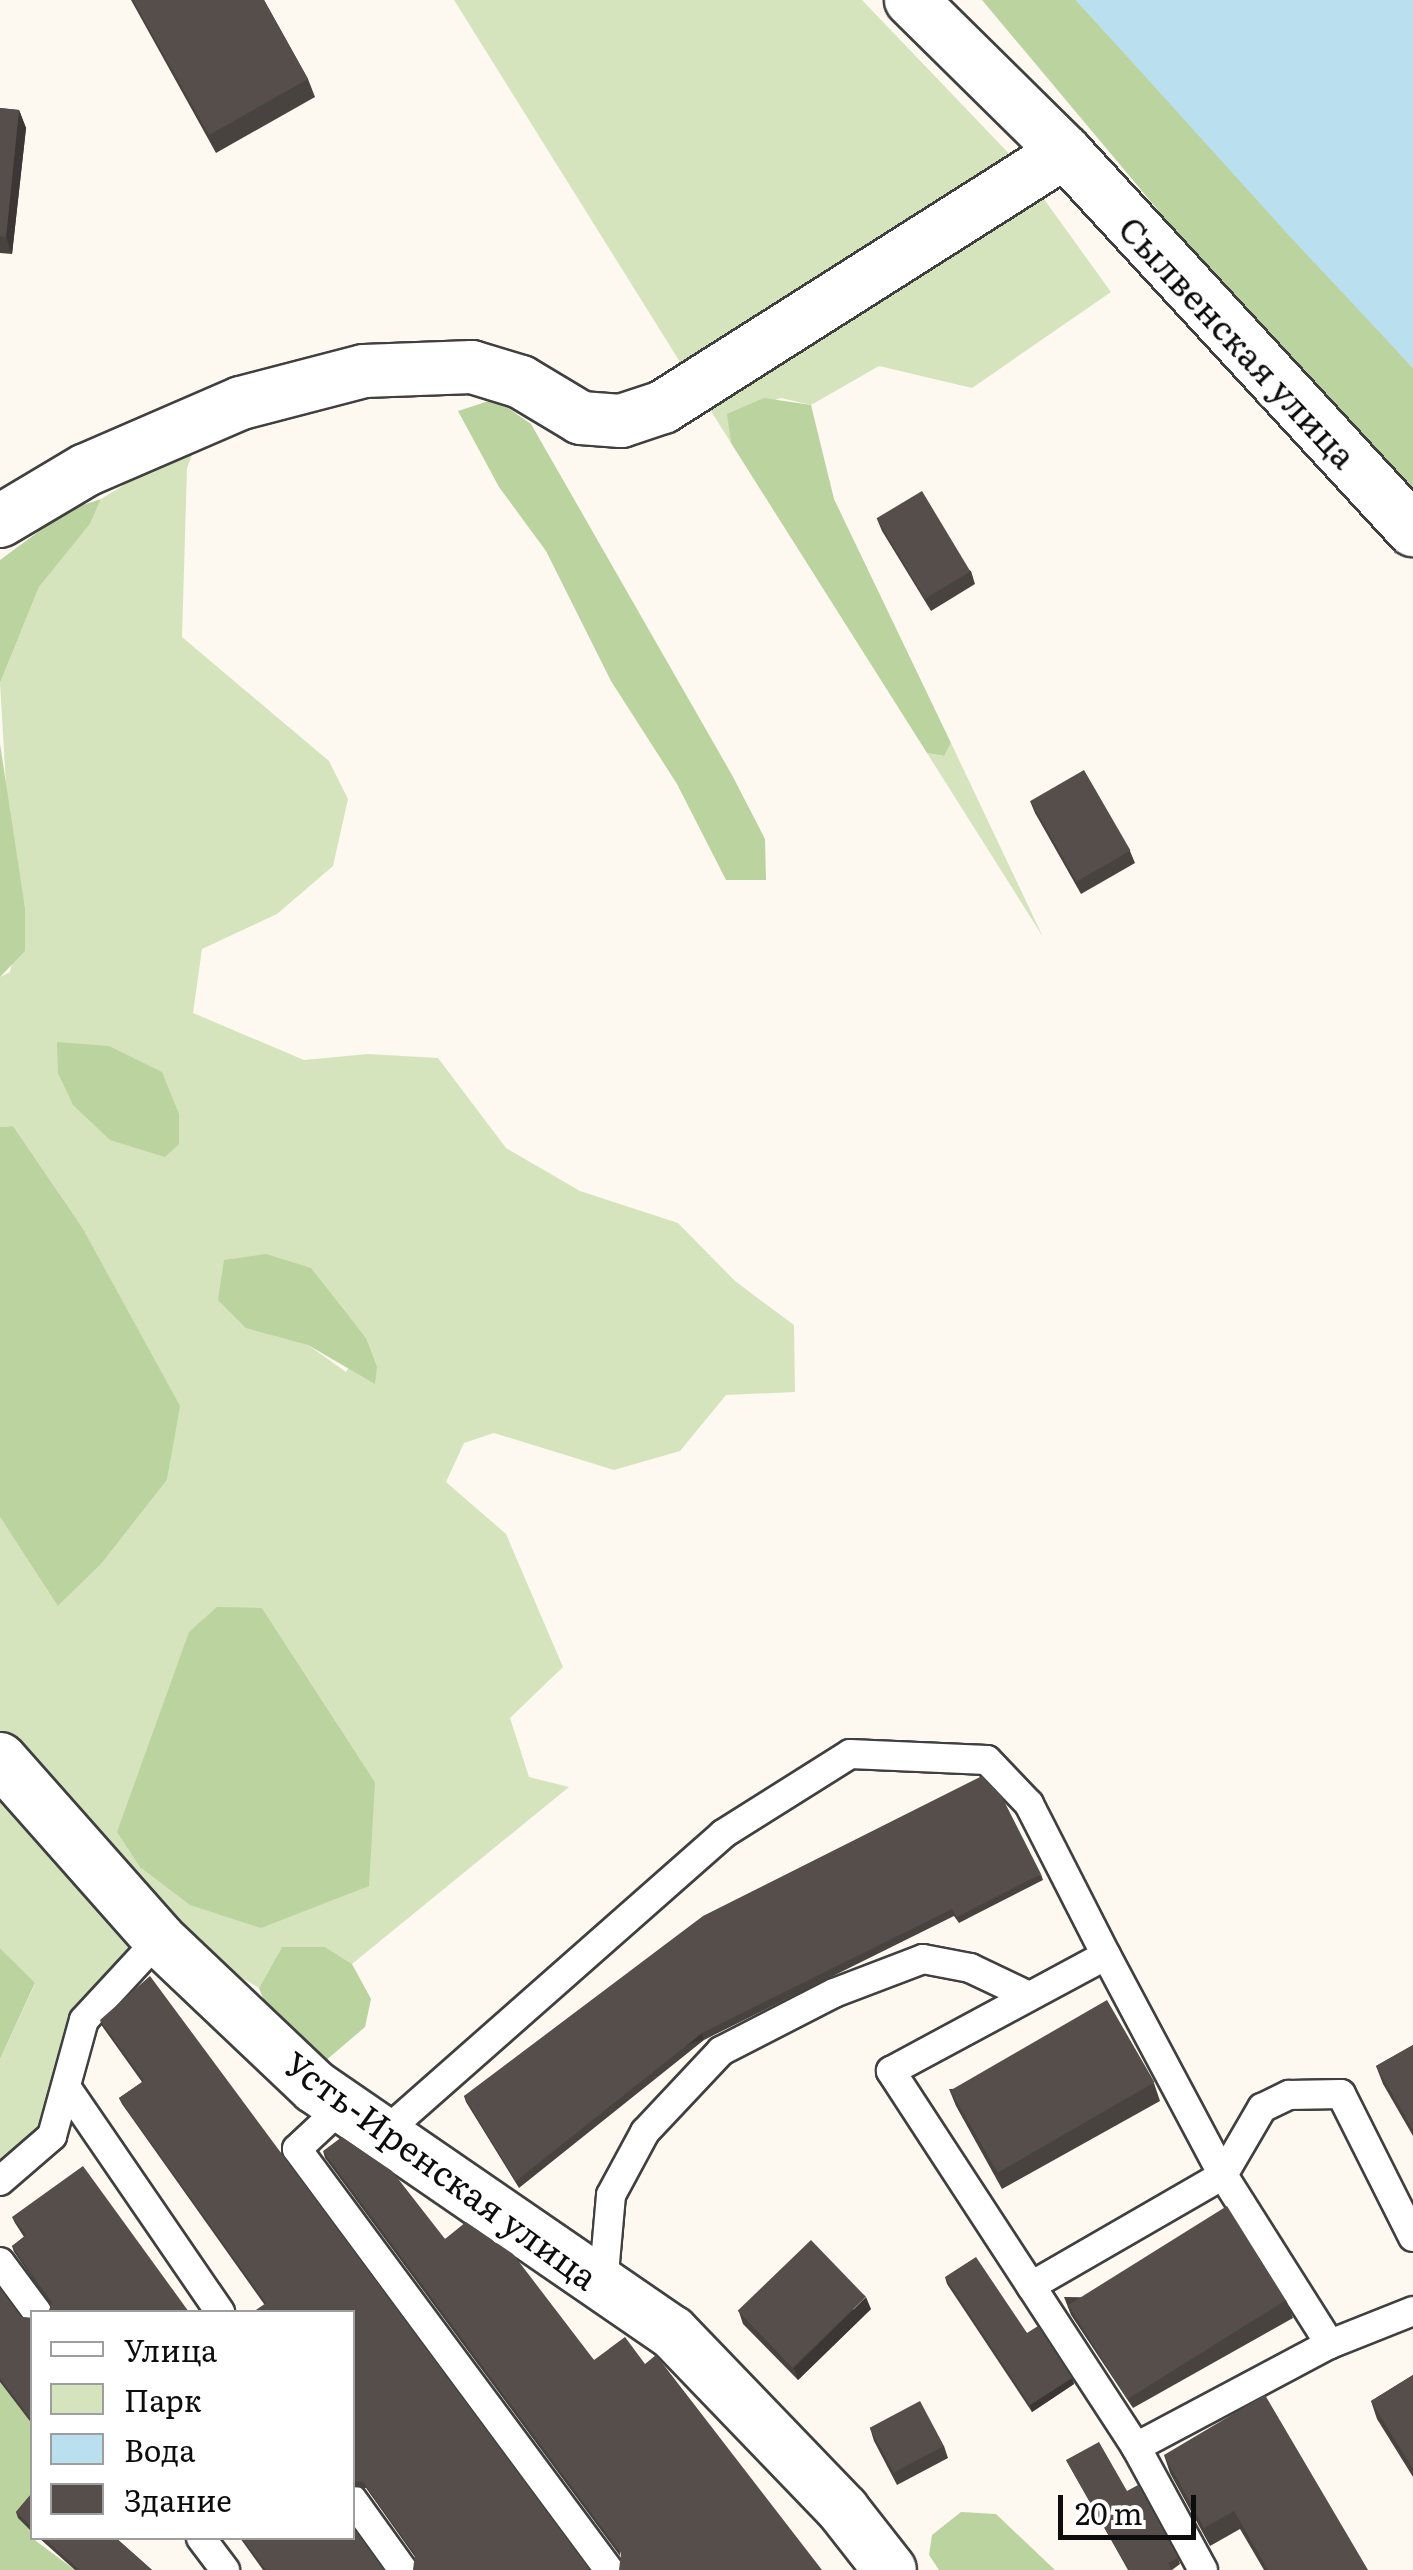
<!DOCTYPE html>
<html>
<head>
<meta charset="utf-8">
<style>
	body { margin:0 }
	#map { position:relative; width:1413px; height:2570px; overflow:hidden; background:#fdf9f0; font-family:Literata,serif }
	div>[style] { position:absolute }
	.green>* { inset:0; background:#d5e4bd }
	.forest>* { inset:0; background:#bbd39e }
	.water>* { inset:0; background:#bae0ef }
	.roads { filter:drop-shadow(2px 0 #404040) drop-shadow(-2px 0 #404040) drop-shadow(0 2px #404040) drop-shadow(0 -2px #404040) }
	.service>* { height:28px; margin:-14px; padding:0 14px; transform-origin:14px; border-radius:14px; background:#fff }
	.minor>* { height:52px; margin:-26px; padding:0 26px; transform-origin:26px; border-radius:26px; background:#fff }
	.wall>* { inset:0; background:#494340 }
	.shaded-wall>* { inset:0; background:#3c3734; transform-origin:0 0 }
	.building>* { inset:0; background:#554e4b; transform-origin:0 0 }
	span { translate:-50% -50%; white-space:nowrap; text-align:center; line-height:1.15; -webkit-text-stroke:10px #fff; paint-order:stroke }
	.street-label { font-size:35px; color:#0d0d0d }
	.legend { position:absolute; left:30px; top:2310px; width:325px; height:230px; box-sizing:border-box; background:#fff; border:2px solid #9e9e9e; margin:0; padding:12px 18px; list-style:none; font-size:30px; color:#0d0d0d }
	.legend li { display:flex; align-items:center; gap:20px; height:50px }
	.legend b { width:50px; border:2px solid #9e9e9e }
	.scale { position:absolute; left:1058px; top:2495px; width:138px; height:45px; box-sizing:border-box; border:5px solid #0d0d0d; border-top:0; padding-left:12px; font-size:30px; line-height:35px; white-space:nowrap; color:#0d0d0d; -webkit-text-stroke:8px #fff; paint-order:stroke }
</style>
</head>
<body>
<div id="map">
	<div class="green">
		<div style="clip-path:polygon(454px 0,862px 0,1018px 163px,690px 378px)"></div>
		<div style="clip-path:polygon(1041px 195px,1111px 292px,972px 388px,879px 366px,811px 405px,781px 398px,728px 414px,731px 443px,704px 400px)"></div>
		<div style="clip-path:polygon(evenodd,198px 440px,187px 468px,182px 637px,329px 761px,348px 799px,333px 866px,277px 914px,202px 949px,193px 1013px,304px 1060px,368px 1054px,438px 1058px,506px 1148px,580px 1191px,678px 1223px,735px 1281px,794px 1325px,795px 1392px,726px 1395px,680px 1451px,614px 1470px,494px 1433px,464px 1443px,446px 1482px,506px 1534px,563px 1667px,510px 1718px,529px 1777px,569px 1787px,352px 1964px,325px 1947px,282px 1947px,259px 1988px,161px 1930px,0 1735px,0 1517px,59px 1605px,102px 1563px,167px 1480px,179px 1406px,82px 1227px,13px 1126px,0 1127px,0 977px,10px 972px,25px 908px,8px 819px,0 683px,39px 587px,90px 524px,101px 499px,198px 440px,339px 1306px,366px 1338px,346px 1372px,308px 1345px,339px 1306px,198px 440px,262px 1608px,375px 1782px,118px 1832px,164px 1712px,262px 1608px)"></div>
		<div style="clip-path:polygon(951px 743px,1043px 937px,927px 753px,943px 756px)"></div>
		<div style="clip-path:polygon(0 1798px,134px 1948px,77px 2005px,42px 2124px,0 2161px,0 2059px,35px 1984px,0 1948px)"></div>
	</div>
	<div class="forest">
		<div style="clip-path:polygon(982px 0,1076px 0,1413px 368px,1413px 501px,1312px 394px)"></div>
		<div style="clip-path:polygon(764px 398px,811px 405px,834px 499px,951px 743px,944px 756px,927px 753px,731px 443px,727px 414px)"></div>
		<div style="clip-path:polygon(495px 399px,531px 424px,732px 775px,765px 839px,766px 880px,726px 880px,677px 784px,611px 681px,546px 551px,499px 487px,458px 411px)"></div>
		<div style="clip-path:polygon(101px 499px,90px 524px,39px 587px,0 683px,0 560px,68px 510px)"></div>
		<div style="clip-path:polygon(0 744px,25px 908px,25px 951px,0 977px)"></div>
		<div style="clip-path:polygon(57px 1042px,109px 1046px,162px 1072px,179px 1114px,179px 1144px,165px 1157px,110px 1140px,73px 1105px,58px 1073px)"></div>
		<div style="clip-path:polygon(13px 1126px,82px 1227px,180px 1406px,167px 1480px,102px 1563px,58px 1606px,0 1517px,0 1127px)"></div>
		<div style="clip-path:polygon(266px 1254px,311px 1268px,366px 1338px,377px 1367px,375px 1384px,308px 1345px,246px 1328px,218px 1300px,224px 1260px)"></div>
		<div style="clip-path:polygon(217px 1607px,262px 1608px,375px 1782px,369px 1886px,261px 1928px,190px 1905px,140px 1867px,117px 1832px,189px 1632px)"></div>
		<div style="clip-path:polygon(282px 1947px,325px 1947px,352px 1964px,371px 1999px,365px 2027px,324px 2062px,273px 2023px,259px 1988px)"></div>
		<div style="clip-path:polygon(0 1948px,35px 1983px,0 2059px)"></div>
		<div style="clip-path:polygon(0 2382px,32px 2424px,32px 2538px,75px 2570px,0 2570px)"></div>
		<div style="clip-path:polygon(961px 2512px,996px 2514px,1055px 2570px,939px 2570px,929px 2555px,932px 2535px)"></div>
	</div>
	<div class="water">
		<div style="clip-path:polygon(1076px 0,1413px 0,1413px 368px,1294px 241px)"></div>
	</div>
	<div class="roads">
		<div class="service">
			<div style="left:66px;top:2087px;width:273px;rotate:55.6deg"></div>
			<div style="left:343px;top:2106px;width:63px;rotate:136.9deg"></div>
			<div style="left:297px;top:2149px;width:524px;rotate:53.46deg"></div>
			<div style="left:383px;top:2134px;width:453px;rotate:-41.4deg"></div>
			<div style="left:723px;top:1834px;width:150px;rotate:-32.2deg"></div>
			<div style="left:850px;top:1754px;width:137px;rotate:2.5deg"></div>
			<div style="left:987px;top:1760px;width:61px;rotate:46.3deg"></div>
			<div style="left:1029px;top:1804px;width:169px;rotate:63deg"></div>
			<div style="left:0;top:2181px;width:69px;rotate:-40.9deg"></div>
			<div style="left:52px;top:2136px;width:120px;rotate:-74.6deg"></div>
			<div style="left:84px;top:2020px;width:110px;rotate:-47.2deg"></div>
			<div style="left:0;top:2262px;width:62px;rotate:53.5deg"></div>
			<div style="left:603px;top:2285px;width:90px;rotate:-84.9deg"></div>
			<div style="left:611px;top:2195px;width:72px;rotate:-61.6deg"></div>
			<div style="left:645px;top:2132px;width:111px;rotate:-46.8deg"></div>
			<div style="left:721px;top:2051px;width:127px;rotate:-27.2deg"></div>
			<div style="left:834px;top:1993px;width:95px;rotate:-20.9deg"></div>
			<div style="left:923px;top:1959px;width:48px;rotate:10.8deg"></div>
			<div style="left:970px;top:1968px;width:65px;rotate:25.4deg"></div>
			<div style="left:1031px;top:2286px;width:222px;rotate:-30deg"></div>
			<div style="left:1223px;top:2175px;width:78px;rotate:-59.8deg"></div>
			<div style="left:1262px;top:2108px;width:30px;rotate:-26deg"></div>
			<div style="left:1289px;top:2095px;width:52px;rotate:-1.1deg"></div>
			<div style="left:1341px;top:2094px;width:160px;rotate:63.3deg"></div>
			<div style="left:1136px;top:2447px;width:220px;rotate:-28deg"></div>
			<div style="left:1330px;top:2344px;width:89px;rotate:-21.7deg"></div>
			<div style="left:352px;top:2499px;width:87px;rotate:54.3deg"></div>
			<div style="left:201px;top:2538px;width:40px;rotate:53deg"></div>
			<div style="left:1203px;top:2570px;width:140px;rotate:-118.6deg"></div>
			<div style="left:1136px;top:2447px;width:449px;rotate:-123.1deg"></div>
			<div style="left:891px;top:2071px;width:244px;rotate:-28.3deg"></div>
			<div style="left:1106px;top:1955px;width:249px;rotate:62deg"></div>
			<div style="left:1223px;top:2175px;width:200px;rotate:57.7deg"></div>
		</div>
		<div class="minor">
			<div style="left:911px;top:0;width:216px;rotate:44.6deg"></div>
			<div style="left:1065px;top:152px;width:514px;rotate:47.37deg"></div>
			<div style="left:0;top:521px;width:100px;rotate:-30.7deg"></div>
			<div style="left:86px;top:470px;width:169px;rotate:-23.4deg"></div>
			<div style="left:241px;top:403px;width:127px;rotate:-14.6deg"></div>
			<div style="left:364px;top:371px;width:108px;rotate:-2.1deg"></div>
			<div style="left:472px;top:367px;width:51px;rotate:17deg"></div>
			<div style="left:521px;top:382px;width:70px;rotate:31deg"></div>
			<div style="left:581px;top:418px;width:40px;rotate:4.3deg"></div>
			<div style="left:621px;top:421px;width:44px;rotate:-18.4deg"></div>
			<div style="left:663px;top:407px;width:476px;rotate:-32.4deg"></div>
			<div style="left:0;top:1759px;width:240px;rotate:48.5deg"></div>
			<div style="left:159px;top:1939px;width:215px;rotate:43.5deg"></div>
			<div style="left:315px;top:2087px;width:433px;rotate:34.5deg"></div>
			<div style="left:672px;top:2332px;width:247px;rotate:46.1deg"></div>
			<div style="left:843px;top:2510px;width:76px;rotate:51.9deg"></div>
		</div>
	</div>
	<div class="wall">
		<div style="clip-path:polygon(131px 0,264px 0,308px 79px,315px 97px,216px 153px)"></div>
		<div style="clip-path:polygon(0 108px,19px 110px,26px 128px,12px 254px,0 253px)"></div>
		<div style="clip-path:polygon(877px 519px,971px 571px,975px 584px,931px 611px,882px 531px)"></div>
		<div style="clip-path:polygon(1030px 801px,1130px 851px,1135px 863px,1081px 894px,1035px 813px)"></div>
		<div style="clip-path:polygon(1041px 1874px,1043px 1880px,959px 1923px,954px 1916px,704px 2040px,519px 2188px,466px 2102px,464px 2096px)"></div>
		<div style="clip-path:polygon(100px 2020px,590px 2570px,415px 2557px,366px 2488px,352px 2487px,352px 2312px,264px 2304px,122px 2104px,119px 2098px,142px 2082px,102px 2026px)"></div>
		<div style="clip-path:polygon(1413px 2045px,1413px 2136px,1383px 2084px,1376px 2066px)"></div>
		<div style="clip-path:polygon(1154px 2083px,1160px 2101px,1002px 2189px,956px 2106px,949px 2089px)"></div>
		<div style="clip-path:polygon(323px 2151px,445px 2239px,594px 2360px,645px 2364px,620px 2556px,325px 2158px)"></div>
		<div style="clip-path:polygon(12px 2217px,189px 2312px,51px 2305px,14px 2252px,12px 2246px,24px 2237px,15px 2223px)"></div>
		<div style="clip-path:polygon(945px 2277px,1027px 2333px,1072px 2378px,1074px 2384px,1032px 2412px,947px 2284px)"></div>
		<div style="clip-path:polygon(0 2288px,21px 2317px,32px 2318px,32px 2424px,0 2382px)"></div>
		<div style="clip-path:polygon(1064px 2297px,1286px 2300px,1293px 2318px,1133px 2408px,1071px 2315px)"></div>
		<div style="clip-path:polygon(871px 2309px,798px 2380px,743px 2324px,739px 2312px)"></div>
		<div style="clip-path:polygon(1413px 2375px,1413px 2477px,1377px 2419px,1371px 2401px)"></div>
		<div style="clip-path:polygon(870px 2428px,944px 2446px,948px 2458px,897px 2485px,874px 2441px)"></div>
		<div style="clip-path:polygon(1164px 2455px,1368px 2570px,1264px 2570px,1240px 2529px,1210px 2546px,1170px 2473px)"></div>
		<div style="clip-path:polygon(1066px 2460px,1127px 2491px,1178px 2558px,1180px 2564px,1172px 2570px,1128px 2570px)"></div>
		<div style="clip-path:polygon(32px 2493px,32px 2532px,18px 2518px,16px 2512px)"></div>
		<div style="clip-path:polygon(39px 2538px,116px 2538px,152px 2570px,75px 2570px)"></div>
		<div style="clip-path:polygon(240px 2538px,352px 2538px,384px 2570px,263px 2570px)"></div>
	</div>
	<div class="shaded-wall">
		<div style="clip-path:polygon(19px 110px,26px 128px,12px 254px,6px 237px)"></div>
		<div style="left:702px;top:2033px;width:7px;height:238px;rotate:74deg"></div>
		<div style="clip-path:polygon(866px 2297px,871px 2309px,798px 2380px,794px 2368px)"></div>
		<div style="clip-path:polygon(1072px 2378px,1074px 2384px,1032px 2412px,1030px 2405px)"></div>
	</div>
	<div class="building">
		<div style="clip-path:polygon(133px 0,264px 0,308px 79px,209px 135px)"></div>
		<div style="clip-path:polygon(0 108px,19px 110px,6px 237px,0 236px)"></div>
		<div style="left:922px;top:491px;width:94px;height:53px;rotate:59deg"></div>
		<div style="left:1084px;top:770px;width:93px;height:62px;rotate:60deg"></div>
		<div style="clip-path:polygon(982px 1776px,1002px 1797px,1041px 1874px,957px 1917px,952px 1909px,702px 2033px,516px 2181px,464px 2096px,703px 1916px)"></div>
		<div style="clip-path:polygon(150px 1976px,590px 2570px,413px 2570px,415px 2554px,363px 2482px,352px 2481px,352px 2312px,253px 2312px,266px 2303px,119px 2098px,144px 2081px,100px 2020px)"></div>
		<div style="left:1107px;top:2000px;width:95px;height:181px;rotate:60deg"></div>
		<div style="clip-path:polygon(1413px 2045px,1413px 2130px,1376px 2066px)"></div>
		<div style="clip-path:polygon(342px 2137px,392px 2171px,445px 2239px,466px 2222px,513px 2254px,594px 2360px,625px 2337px,645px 2364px,656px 2355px,822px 2570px,619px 2570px,621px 2553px,323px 2151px)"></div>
		<div style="clip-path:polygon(83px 2166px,189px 2312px,48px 2312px,52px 2303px,12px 2246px,26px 2235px,12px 2217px)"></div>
		<div style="left:1227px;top:2206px;width:111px;height:187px;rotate:58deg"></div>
		<div style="left:811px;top:2240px;width:79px;height:102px;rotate:46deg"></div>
		<div style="clip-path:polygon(976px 2257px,1027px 2333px,1038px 2326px,1072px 2378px,1030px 2405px,945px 2277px)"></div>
		<div style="clip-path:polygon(0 2288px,21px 2317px,32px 2318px,32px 2421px,0 2378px)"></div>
		<div style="clip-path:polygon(1413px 2375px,1413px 2469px,1371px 2401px)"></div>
		<div style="clip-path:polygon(1265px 2395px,1368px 2570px,1268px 2570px,1234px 2511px,1204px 2528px,1164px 2455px)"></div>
		<div style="left:920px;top:2401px;width:51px;height:57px;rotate:62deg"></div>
		<div style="clip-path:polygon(1099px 2442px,1127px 2491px,1138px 2485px,1178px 2558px,1168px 2563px,1172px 2570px,1129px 2570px,1066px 2460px)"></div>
		<div style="clip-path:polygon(32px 2493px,32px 2527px,16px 2512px)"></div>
		<div style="clip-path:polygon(352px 2526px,384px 2570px,266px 2570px,242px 2538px,352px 2538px)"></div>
		<div style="clip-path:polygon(44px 2538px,116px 2538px,152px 2570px,79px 2570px)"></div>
	</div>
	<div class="street-label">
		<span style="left:1239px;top:341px;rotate:47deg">Сылвенская улица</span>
		<span style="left:442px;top:2169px;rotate:36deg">Усть-Иренская улица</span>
	</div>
	<ul class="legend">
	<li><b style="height:12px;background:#fff"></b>Улица</li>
	<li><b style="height:28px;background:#d5e4bd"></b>Парк</li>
	<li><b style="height:28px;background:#bae0ef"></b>Вода</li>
	<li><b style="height:28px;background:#554e4b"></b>Здание</li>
	</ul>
	<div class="scale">20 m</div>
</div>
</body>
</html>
